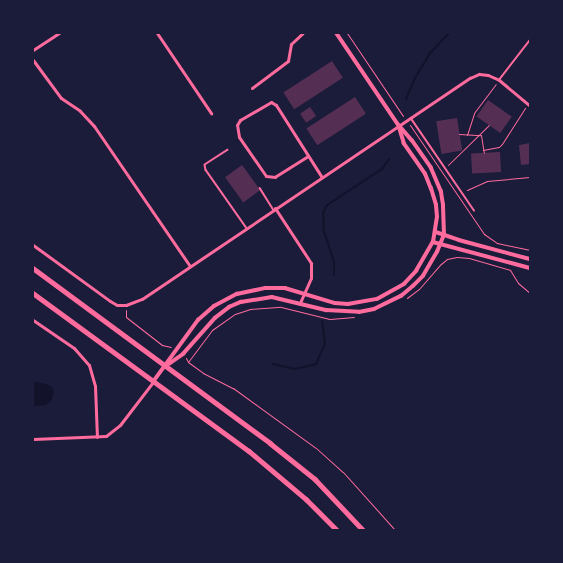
<!DOCTYPE html>
<html>
<head>
<meta charset="utf-8">
<style>
	body { margin:0 }
	#map { position:relative; width:563px; height:563px; overflow:hidden; background:#1b1b3a; font-family:Merriweather,serif }
	div>[style] { position:absolute }
	.water>* { inset:0; background:#12122b }
	.stream>* { height:2px; margin:-1px; padding:0 1px; transform-origin:1px; border-radius:1px; background:#12122b }
	.building>* { inset:0; background:#542f53; transform-origin:0 0 }
	.path>* { height:1px; margin:-0.5px; padding:0 0.5px; transform-origin:0.5px; border-radius:0.5px; background:#ff6b9d }
	.service>* { height:1.5px; margin:-0.75px; padding:0 0.75px; transform-origin:0.75px; border-radius:0.75px; background:#ff6b9d }
	.minor>* { height:3px; margin:-1.5px; padding:0 1.5px; transform-origin:1.5px; border-radius:1.5px; background:#ff6b9d }
	.tertiary>* { height:3.5px; margin:-1.75px; padding:0 1.75px; transform-origin:1.75px; border-radius:1.75px; background:#ff6b9d }
	.primary>* { height:4.5px; margin:-2.25px; padding:0 2.25px; transform-origin:2.25px; border-radius:2.25px; background:#ff6b9d }
	span { translate:-50% -50%; white-space:nowrap; text-align:center; line-height:1.15; -webkit-text-stroke:4px #1b1b3a; paint-order:stroke }
	.frame { position:absolute; inset:0; border:34px solid #1b1b3a; pointer-events:none }
</style>
</head>
<body>
<div id="map">
	<div class="water">
		<div style="clip-path:polygon(34px 382px,46px 384px,52px 387px,54px 392px,51px 401px,45px 405px,33px 406px)"></div>
	</div>
	<div class="stream">
		<div style="left:406px;top:99px;width:23px;rotate:-67deg"></div>
		<div style="left:415px;top:78px;width:29px;rotate:-59deg"></div>
		<div style="left:430px;top:53px;width:28px;rotate:-46deg"></div>
		<div style="left:334px;top:275px;width:13px;rotate:-90deg"></div>
		<div style="left:334px;top:262px;width:32px;rotate:-108deg"></div>
		<div style="left:324px;top:232px;width:19px;rotate:-93deg"></div>
		<div style="left:323px;top:213px;width:9px;rotate:-63deg"></div>
		<div style="left:327px;top:205px;width:66px;rotate:-33.2deg"></div>
		<div style="left:382px;top:169px;width:12px;rotate:-55deg"></div>
		<div style="left:273px;top:364px;width:23px;rotate:13deg"></div>
		<div style="left:295px;top:369px;width:22px;rotate:-13deg"></div>
		<div style="left:316px;top:364px;width:22px;rotate:-66deg"></div>
		<div style="left:325px;top:344px;width:23px;rotate:-97deg"></div>
	</div>
	<div class="building">
		<div style="left:332px;top:61px;width:20px;height:58px;rotate:57deg"></div>
		<div style="left:355px;top:97px;width:20px;height:58px;rotate:57deg"></div>
		<div style="left:488px;top:100px;width:29px;height:20px;rotate:35deg"></div>
		<div style="left:310px;top:107px;width:11px;height:12px;rotate:56deg"></div>
		<div style="left:457px;top:118px;width:33px;height:21px;rotate:81deg"></div>
		<div style="clip-path:polygon(530px 143px,530px 164px,521px 165px,519px 145px)"></div>
		<div style="left:500px;top:152px;width:20px;height:29px;rotate:87deg"></div>
		<div style="left:242px;top:165px;width:31px;height:21px;rotate:54deg"></div>
	</div>
	<div class="path">
		<div style="left:347px;top:33px;width:100px;rotate:56deg"></div>
		<div style="left:410px;top:125px;width:132px;rotate:55.8deg"></div>
		<div style="left:484px;top:234px;width:16px;rotate:35deg"></div>
		<div style="left:497px;top:243px;width:34px;rotate:12deg"></div>
		<div style="left:459px;top:134px;width:22px;rotate:3deg"></div>
		<div style="left:481px;top:135px;width:18px;rotate:81deg"></div>
		<div style="left:467px;top:135px;width:23px;rotate:-72deg"></div>
		<div style="left:474px;top:113px;width:36px;rotate:-53deg"></div>
		<div style="left:483px;top:150px;width:16px;rotate:-11deg"></div>
		<div style="left:499px;top:147px;width:4px;rotate:-45deg"></div>
		<div style="left:502px;top:144px;width:43px;rotate:-57.4deg"></div>
		<div style="left:448px;top:165px;width:57px;rotate:-44.3deg"></div>
		<div style="left:467px;top:190px;width:22px;rotate:-24deg"></div>
		<div style="left:487px;top:181px;width:43px;rotate:-5.3deg"></div>
		<div style="left:510px;top:270px;width:15px;rotate:58deg"></div>
		<div style="left:518px;top:283px;width:16px;rotate:40deg"></div>
		<div style="left:407px;top:298px;width:15px;rotate:-37deg"></div>
		<div style="left:419px;top:289px;width:33px;rotate:-49deg"></div>
		<div style="left:441px;top:264px;width:8px;rotate:-40deg"></div>
		<div style="left:447px;top:259px;width:10px;rotate:-11deg"></div>
		<div style="left:457px;top:257px;width:12px;rotate:5deg"></div>
		<div style="left:469px;top:258px;width:43px;rotate:16.3deg"></div>
		<div style="left:126px;top:310px;width:7px;rotate:90deg"></div>
		<div style="left:126px;top:317px;width:46px;rotate:37.9deg"></div>
		<div style="left:162px;top:345px;width:9px;rotate:13deg"></div>
		<div style="left:186px;top:358px;width:4px;rotate:63deg"></div>
		<div style="left:188px;top:362px;width:19px;rotate:36deg"></div>
		<div style="left:203px;top:373px;width:34px;rotate:27deg"></div>
		<div style="left:233px;top:388px;width:102px;rotate:35.9deg"></div>
		<div style="left:316px;top:448px;width:36px;rotate:42deg"></div>
		<div style="left:343px;top:472px;width:78px;rotate:48.1deg"></div>
		<div style="left:188px;top:362px;width:40px;rotate:-53deg"></div>
		<div style="left:212px;top:330px;width:28px;rotate:-35deg"></div>
		<div style="left:235px;top:314px;width:16px;rotate:-18deg"></div>
		<div style="left:250px;top:309px;width:31px;rotate:-4deg"></div>
		<div style="left:281px;top:307px;width:50px;rotate:13.8deg"></div>
		<div style="left:330px;top:319px;width:24px;rotate:-5deg"></div>
	</div>
	<div class="service">
		<div style="left:499px;top:80px;width:51px;rotate:-52.2deg"></div>
		<div style="left:411px;top:118px;width:112px;rotate:55.6deg"></div>
		<div style="left:228px;top:150px;width:27px;rotate:147deg"></div>
		<div style="left:205px;top:165px;width:5px;rotate:79deg"></div>
		<div style="left:206px;top:170px;width:70px;rotate:54.9deg"></div>
		<div style="left:260px;top:188px;width:25px;rotate:58deg"></div>
	</div>
	<div class="minor">
		<div style="left:157px;top:33px;width:97px;rotate:56deg"></div>
		<div style="left:33px;top:50px;width:31px;rotate:-33deg"></div>
		<div style="left:33px;top:60px;width:47px;rotate:53.6deg"></div>
		<div style="left:61px;top:98px;width:23px;rotate:34deg"></div>
		<div style="left:80px;top:111px;width:21px;rotate:47deg"></div>
		<div style="left:94px;top:126px;width:170px;rotate:55.6deg"></div>
		<div style="left:252px;top:88px;width:45px;rotate:-36.9deg"></div>
		<div style="left:288px;top:61px;width:17px;rotate:-80deg"></div>
		<div style="left:291px;top:44px;width:16px;rotate:-43deg"></div>
		<div style="left:308px;top:156px;width:39px;rotate:148deg"></div>
		<div style="left:275px;top:177px;width:9px;rotate:-174deg"></div>
		<div style="left:266px;top:176px;width:47px;rotate:-124.7deg"></div>
		<div style="left:239px;top:137px;width:12px;rotate:-99deg"></div>
		<div style="left:237px;top:125px;width:6px;rotate:-59deg"></div>
		<div style="left:240px;top:120px;width:36px;rotate:-30deg"></div>
		<div style="left:271px;top:102px;width:6px;rotate:31deg"></div>
		<div style="left:276px;top:105px;width:84px;rotate:57.6deg"></div>
		<div style="left:275px;top:208px;width:66px;rotate:56.8deg"></div>
		<div style="left:311px;top:263px;width:15px;rotate:90deg"></div>
		<div style="left:311px;top:278px;width:27px;rotate:114deg"></div>
		<div style="left:33px;top:245px;width:95px;rotate:36deg"></div>
		<div style="left:110px;top:301px;width:8px;rotate:30deg"></div>
		<div style="left:117px;top:305px;width:9px"></div>
		<div style="left:126px;top:305px;width:17px;rotate:-21deg"></div>
		<div style="left:142px;top:299px;width:396px;rotate:-34deg"></div>
		<div style="left:470px;top:78px;width:10px;rotate:-24deg"></div>
		<div style="left:479px;top:74px;width:9px;rotate:6deg"></div>
		<div style="left:488px;top:75px;width:12px;rotate:24deg"></div>
		<div style="left:499px;top:80px;width:40px;rotate:40deg"></div>
		<div style="left:33px;top:320px;width:50px;rotate:34.3deg"></div>
		<div style="left:74px;top:348px;width:23px;rotate:49deg"></div>
		<div style="left:89px;top:365px;width:22px;rotate:74deg"></div>
		<div style="left:95px;top:386px;width:51px;rotate:87.8deg"></div>
		<div style="left:33px;top:439px;width:73px;rotate:-2.4deg"></div>
		<div style="left:106px;top:436px;width:18px;rotate:-38deg"></div>
		<div style="left:120px;top:425px;width:54px;rotate:-52.5deg"></div>
	</div>
	<div class="tertiary">
		<div style="left:436px;top:232px;width:24px;rotate:19deg"></div>
		<div style="left:459px;top:240px;width:73px;rotate:15deg"></div>
		<div style="left:433px;top:242px;width:100px;rotate:15deg"></div>
		<div style="left:166px;top:366px;width:21px;rotate:-35deg"></div>
		<div style="left:183px;top:354px;width:48px;rotate:-48.4deg"></div>
		<div style="left:215px;top:318px;width:18px;rotate:-38deg"></div>
		<div style="left:229px;top:307px;width:13px;rotate:-23deg"></div>
		<div style="left:241px;top:302px;width:31px;rotate:-9deg"></div>
		<div style="left:272px;top:297px;width:56px;rotate:13.5deg"></div>
		<div style="left:326px;top:310px;width:33px;rotate:3deg"></div>
		<div style="left:359px;top:312px;width:15px;rotate:-11deg"></div>
		<div style="left:374px;top:309px;width:30px;rotate:-26deg"></div>
		<div style="left:401px;top:296px;width:16px;rotate:-40deg"></div>
		<div style="left:413px;top:286px;width:14px;rotate:-45deg"></div>
		<div style="left:423px;top:276px;width:28px;rotate:-60deg"></div>
		<div style="left:437px;top:252px;width:18px;rotate:-68deg"></div>
		<div style="left:444px;top:235px;width:30px;rotate:-92deg"></div>
		<div style="left:443px;top:205px;width:13px;rotate:-99deg"></div>
		<div style="left:441px;top:192px;width:26px;rotate:-113deg"></div>
		<div style="left:431px;top:168px;width:33px;rotate:-125deg"></div>
		<div style="left:412px;top:141px;width:21px;rotate:-131deg"></div>
		<div style="left:398px;top:125px;width:111px;rotate:-124deg"></div>
		<div style="left:153px;top:382px;width:77px;rotate:-54deg"></div>
		<div style="left:198px;top:320px;width:21px;rotate:-41deg"></div>
		<div style="left:214px;top:306px;width:26px;rotate:-28deg"></div>
		<div style="left:237px;top:294px;width:29px;rotate:-12deg"></div>
		<div style="left:265px;top:288px;width:20px"></div>
		<div style="left:285px;top:288px;width:52px;rotate:16.7deg"></div>
		<div style="left:335px;top:303px;width:13px;rotate:4deg"></div>
		<div style="left:348px;top:304px;width:29px;rotate:-10deg"></div>
		<div style="left:377px;top:299px;width:31px;rotate:-29deg"></div>
		<div style="left:404px;top:284px;width:18px;rotate:-47deg"></div>
		<div style="left:416px;top:271px;width:34px;rotate:-60deg"></div>
		<div style="left:433px;top:242px;width:25px;rotate:-81deg"></div>
		<div style="left:437px;top:217px;width:12px;rotate:-95deg"></div>
		<div style="left:436px;top:205px;width:17px;rotate:-107deg"></div>
		<div style="left:431px;top:189px;width:16px;rotate:-112deg"></div>
		<div style="left:425px;top:174px;width:37px;rotate:-125deg"></div>
		<div style="left:404px;top:144px;width:17px;rotate:-107deg"></div>
	</div>
	<div class="primary">
		<div style="left:33px;top:268px;width:295px;rotate:36.4deg"></div>
		<div style="left:270px;top:443px;width:58px;rotate:38.7deg"></div>
		<div style="left:315px;top:479px;width:70px;rotate:46.7deg"></div>
		<div style="left:33px;top:293px;width:268px;rotate:36.2deg"></div>
		<div style="left:249px;top:451px;width:75px;rotate:40.1deg"></div>
		<div style="left:306px;top:499px;width:44px;rotate:45deg"></div>
	</div>
	<div class="frame"></div>
</div>
</body>
</html>
